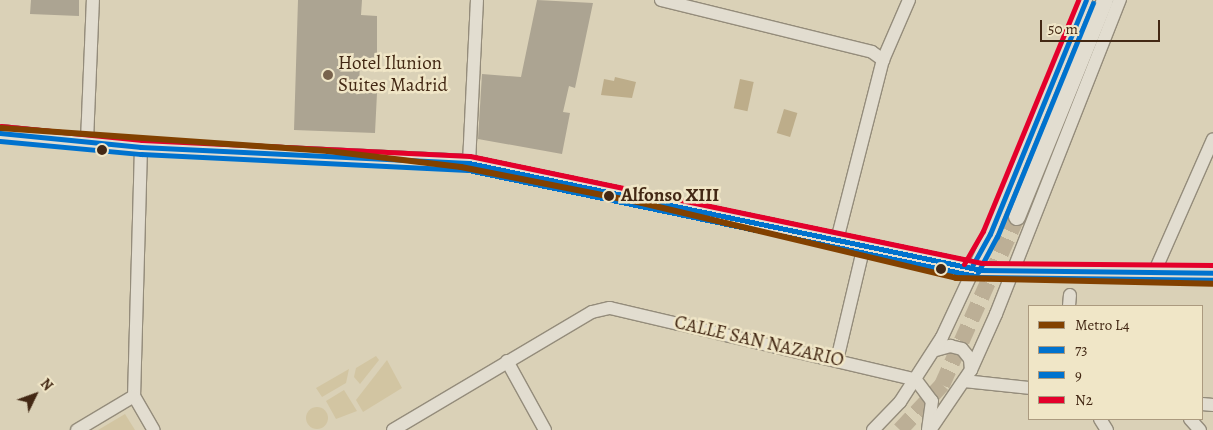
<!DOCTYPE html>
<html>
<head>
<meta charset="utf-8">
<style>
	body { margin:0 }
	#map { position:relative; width:1213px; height:430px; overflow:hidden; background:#dad1b7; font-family:Alegreya,serif }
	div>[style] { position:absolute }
	.green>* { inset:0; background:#d2c5a2 }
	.round { border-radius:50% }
	.water>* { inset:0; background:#bdad8a; transform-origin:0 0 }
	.building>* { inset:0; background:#aca492 }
	.tertiary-tunnel>* { height:16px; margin-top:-8px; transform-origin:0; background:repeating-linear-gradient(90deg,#bcaf96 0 16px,transparent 0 24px) }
	.roads { filter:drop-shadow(1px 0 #948c7b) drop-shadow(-1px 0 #948c7b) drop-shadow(0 1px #948c7b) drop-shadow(0 -1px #948c7b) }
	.minor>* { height:12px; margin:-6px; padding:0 6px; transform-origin:6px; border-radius:6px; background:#e2ddd0 }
	.tertiary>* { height:16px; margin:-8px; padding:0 8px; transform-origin:8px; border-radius:8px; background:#e2ddd0 }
	.bus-1>* { height:5px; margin:-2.5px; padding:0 2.5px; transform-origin:2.5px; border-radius:2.5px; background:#0072ce }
	.bus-2>* { height:5px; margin:-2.5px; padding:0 2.5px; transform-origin:2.5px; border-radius:2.5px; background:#0072ce }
	.bus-3>* { height:5px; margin:-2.5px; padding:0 2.5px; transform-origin:2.5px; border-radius:2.5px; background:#e4002b }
	.metro-1>* { height:6px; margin:-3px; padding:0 3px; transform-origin:3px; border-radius:3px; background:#824100 }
	.dots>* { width:14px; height:14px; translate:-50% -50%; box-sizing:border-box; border:2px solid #f0e6c7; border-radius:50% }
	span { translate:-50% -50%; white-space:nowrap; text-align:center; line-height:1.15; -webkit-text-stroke:5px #f0e6c7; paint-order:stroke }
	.poi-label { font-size:19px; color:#432814 }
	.left { translate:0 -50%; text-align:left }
	.stop-label { font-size:19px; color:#432814; font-weight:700 }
	.street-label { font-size:19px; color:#432814 }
	.legend { position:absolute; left:1028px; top:305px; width:175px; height:115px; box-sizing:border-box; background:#f0e6c7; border:1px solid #ab9a7f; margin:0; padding:6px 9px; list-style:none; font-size:15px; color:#432814 }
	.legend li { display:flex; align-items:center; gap:10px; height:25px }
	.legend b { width:25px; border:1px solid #ab9a7f }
	.north { position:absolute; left:10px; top:370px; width:50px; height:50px; -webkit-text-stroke:4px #f0e6c7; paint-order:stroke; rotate:48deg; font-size:14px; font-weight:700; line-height:20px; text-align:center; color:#432814 }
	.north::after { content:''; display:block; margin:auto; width:18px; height:22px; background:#432814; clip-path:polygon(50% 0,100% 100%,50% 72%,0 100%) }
	.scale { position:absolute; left:1040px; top:20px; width:120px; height:22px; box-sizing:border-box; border:2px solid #432814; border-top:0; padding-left:6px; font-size:15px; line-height:18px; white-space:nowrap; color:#432814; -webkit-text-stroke:4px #f0e6c7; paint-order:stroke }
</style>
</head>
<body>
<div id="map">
	<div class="green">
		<div style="clip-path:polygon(376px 356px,379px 360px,360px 384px,354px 377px,356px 368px)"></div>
		<div style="clip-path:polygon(387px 360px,402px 388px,363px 412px,356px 400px)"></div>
		<div style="clip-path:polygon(349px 369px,346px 383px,322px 397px,316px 388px)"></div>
		<div style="clip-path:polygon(344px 390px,357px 411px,336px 419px,326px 401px)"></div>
		<div class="round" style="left:306px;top:407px;width:22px;height:22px"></div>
		<div style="clip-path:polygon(125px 414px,135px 430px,98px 430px)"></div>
	</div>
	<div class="water">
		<div style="clip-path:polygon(615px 77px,636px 82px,632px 98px,601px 95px,604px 79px,614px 81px)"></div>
		<div style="left:740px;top:79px;width:14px;height:30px;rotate:12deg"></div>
		<div style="left:784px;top:109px;width:14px;height:25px;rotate:17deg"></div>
	</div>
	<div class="building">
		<div style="clip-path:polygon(31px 0,79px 0,79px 16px,30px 14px)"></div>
		<div style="clip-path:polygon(298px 0,362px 0,361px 15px,377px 16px,377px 58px,360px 58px,359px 92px,377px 93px,375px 133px,294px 130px)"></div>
		<div style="clip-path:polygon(537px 0,593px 3px,575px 88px,569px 86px,563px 112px,570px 113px,562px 154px,478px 139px,482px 74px,521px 77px)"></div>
	</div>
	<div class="tertiary-tunnel">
		<div style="left:900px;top:430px;width:62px;rotate:-47deg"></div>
		<div style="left:942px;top:385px;width:184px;rotate:-65.9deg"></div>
	</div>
	<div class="roads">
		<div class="minor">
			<div style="left:661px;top:0;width:217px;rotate:13.8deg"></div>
			<div style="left:872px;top:52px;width:14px;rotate:36deg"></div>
			<div style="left:87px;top:141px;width:141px;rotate:-87.6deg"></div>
			<div style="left:141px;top:147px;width:249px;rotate:91.6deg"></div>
			<div style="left:134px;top:396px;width:39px;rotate:60deg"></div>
			<div style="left:469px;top:163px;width:163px;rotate:-87.2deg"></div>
			<div style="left:837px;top:240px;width:186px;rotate:-75.7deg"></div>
			<div style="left:883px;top:60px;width:65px;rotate:-66.6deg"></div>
			<div style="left:971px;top:268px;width:41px;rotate:5.6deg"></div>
			<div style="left:1012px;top:272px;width:201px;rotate:0.3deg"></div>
			<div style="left:1154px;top:273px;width:146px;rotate:-66.2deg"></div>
			<div style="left:1069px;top:306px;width:11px;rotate:-85deg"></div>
			<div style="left:936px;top:350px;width:15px;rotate:-16deg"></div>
			<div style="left:950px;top:346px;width:12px;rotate:14deg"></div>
			<div style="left:962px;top:349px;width:13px;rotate:51deg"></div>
			<div style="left:970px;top:359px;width:11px;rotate:85deg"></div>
			<div style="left:837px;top:360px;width:117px;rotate:-76.7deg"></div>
			<div style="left:507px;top:361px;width:79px;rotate:61.2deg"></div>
			<div style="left:964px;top:381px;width:65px;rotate:6.1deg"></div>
			<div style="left:1202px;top:404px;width:11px;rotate:5deg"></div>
			<div style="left:1100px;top:419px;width:13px;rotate:58deg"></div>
			<div style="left:1190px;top:419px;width:15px;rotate:48deg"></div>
			<div style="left:77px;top:430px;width:66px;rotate:-30.8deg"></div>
			<div style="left:393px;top:430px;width:231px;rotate:-30.7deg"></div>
			<div style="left:592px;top:312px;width:18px;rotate:-13deg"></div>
			<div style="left:610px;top:308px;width:314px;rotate:13.2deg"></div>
			<div style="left:916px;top:380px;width:26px;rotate:53deg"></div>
			<div style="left:932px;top:401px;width:29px;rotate:98deg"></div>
			<div style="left:873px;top:430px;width:39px;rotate:-46deg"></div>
			<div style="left:900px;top:402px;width:77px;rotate:-57.1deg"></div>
			<div style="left:942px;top:337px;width:114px;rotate:-65deg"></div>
			<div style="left:990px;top:234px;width:253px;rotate:-67.7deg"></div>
			<div style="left:930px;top:430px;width:73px;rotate:-55.7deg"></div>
			<div style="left:971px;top:370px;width:61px;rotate:-65.9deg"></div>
			<div style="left:996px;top:314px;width:338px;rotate:-68.5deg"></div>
		</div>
		<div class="tertiary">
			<div style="left:0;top:133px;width:142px;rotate:5.7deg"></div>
			<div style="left:141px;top:147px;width:328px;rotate:2.8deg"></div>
			<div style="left:469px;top:163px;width:513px;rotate:11.81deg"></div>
			<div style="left:1017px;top:217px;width:234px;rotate:-67.9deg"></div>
		</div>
	</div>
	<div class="bus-1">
		<div style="left:0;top:133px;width:142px;rotate:5.7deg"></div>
		<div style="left:141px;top:147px;width:328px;rotate:2.8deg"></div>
		<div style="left:469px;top:163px;width:523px;rotate:11.8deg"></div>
		<div style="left:981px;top:270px;width:232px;rotate:0.7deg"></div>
		<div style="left:971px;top:268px;width:39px;rotate:-61deg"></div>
		<div style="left:990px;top:234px;width:253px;rotate:-67.7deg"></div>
	</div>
	<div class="bus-2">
		<div style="left:0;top:141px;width:142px;rotate:5.3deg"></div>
		<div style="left:141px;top:154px;width:327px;rotate:2.8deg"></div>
		<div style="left:468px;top:170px;width:523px;rotate:11.8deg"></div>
		<div style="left:980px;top:277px;width:233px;rotate:0.7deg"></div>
		<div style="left:978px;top:272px;width:40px;rotate:-62deg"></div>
		<div style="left:997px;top:237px;width:253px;rotate:-67.7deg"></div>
	</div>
	<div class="bus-3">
		<div style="left:1px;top:126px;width:142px;rotate:5.7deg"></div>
		<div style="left:142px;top:140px;width:328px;rotate:2.8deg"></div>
		<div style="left:470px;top:156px;width:523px;rotate:11.8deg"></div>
		<div style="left:982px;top:263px;width:231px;rotate:0.5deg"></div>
		<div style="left:964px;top:264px;width:38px;rotate:-60deg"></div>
		<div style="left:983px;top:231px;width:250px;rotate:-67.6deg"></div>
	</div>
	<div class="metro-1">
		<div style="left:0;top:128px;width:329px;rotate:4deg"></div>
		<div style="left:328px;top:151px;width:134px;rotate:6.9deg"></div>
		<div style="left:461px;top:167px;width:185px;rotate:11.2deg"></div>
		<div style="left:642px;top:203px;width:323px;rotate:13.4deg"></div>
		<div style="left:956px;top:278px;width:257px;rotate:1.3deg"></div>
	</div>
	<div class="dots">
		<div style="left:328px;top:75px;background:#78634d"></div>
		<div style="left:102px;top:150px;background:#432814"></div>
		<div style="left:609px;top:196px;background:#432814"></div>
		<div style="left:941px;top:269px;background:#432814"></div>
	</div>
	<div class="poi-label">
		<span class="left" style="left:338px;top:75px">Hotel Ilunion<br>Suites Madrid</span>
	</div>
	<div class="stop-label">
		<span class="left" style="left:621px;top:196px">Alfonso XIII</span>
	</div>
	<div class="street-label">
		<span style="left:759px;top:342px;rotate:13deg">CALLE SAN NAZARIO</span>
	</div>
	<ul class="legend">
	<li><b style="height:6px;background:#824100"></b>Metro L4</li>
	<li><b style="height:6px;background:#0072ce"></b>73</li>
	<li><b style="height:6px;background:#0072ce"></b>9</li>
	<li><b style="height:6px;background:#e4002b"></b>N2</li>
	</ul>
	<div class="north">N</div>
	<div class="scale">50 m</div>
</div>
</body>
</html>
